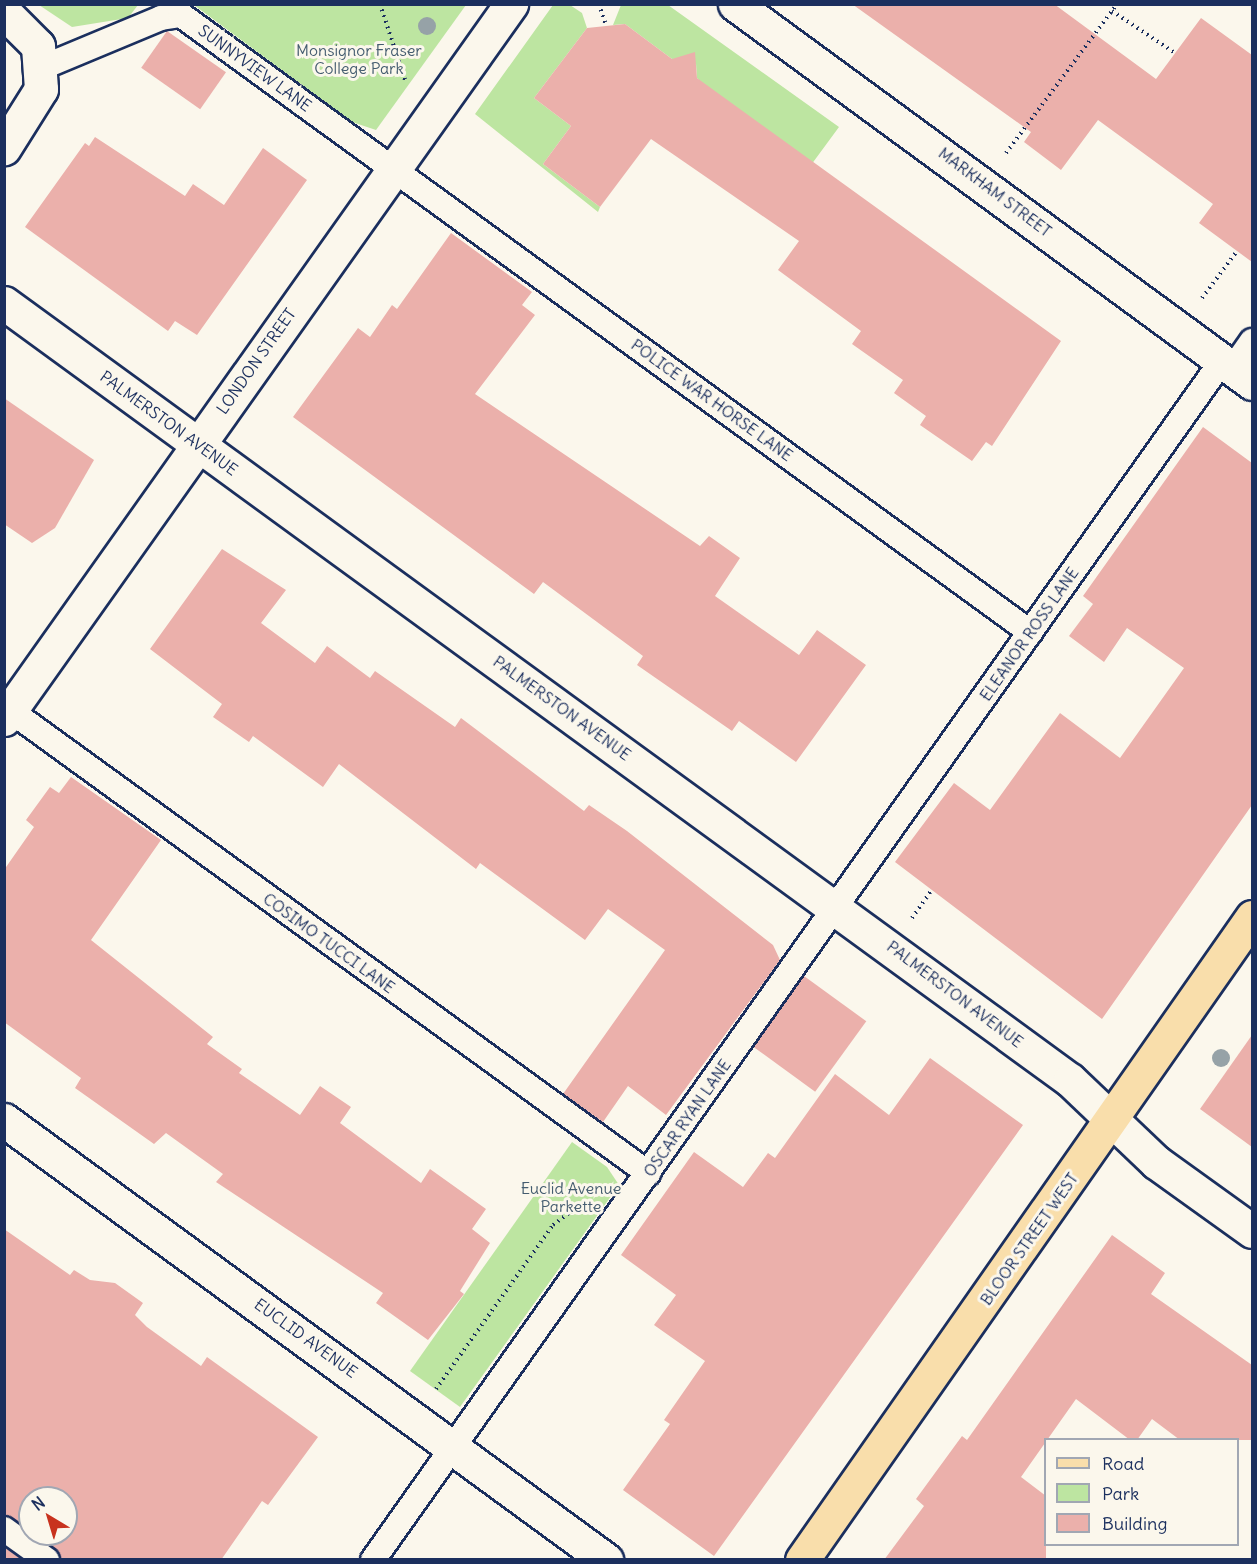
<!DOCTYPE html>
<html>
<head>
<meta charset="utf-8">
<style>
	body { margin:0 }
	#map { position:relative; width:1257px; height:1564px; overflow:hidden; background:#fbf7ec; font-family:Delius,sans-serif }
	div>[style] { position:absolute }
	.green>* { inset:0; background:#bde5a1 }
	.building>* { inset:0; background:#ebb0ab; transform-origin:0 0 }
	.path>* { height:4px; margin-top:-2px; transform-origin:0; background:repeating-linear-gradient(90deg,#1b2f5e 0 1.5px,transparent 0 6px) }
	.roads { filter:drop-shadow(2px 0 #1b2f5e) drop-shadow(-2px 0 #1b2f5e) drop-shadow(0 2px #1b2f5e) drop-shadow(0 -2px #1b2f5e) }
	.lane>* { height:24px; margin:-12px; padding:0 12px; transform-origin:12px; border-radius:12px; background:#fbf7ec }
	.street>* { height:33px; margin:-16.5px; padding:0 16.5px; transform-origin:16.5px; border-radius:16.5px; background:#fbf7ec }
	.primary>* { height:33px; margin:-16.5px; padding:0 16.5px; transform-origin:16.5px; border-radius:16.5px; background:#f9deab }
	.trees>* { width:18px; height:18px; margin:-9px; border-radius:50%; background:#96a2a7 }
	span { translate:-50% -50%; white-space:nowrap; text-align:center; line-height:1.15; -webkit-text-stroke:6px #fbf7ec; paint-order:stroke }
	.park-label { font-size:16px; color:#445c6f }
	.street-label { font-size:16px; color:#1b2f5e }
	.frame { position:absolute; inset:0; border:6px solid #1b2f5e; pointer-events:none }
	.legend { position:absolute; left:1044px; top:1438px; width:195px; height:108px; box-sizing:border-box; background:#fbf7ec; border:2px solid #a1a7b3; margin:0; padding:8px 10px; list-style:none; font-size:18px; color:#1b2f5e }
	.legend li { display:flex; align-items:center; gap:12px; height:30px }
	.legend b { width:30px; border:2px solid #a1a7b3 }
	.north { position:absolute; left:18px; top:1486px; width:60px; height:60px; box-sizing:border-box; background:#fbf7ec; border:2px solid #a1a7b3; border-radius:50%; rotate:322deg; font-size:16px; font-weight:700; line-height:24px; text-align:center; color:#1b2f5e }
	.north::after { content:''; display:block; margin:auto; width:21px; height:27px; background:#c8321e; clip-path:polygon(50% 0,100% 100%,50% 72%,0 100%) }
</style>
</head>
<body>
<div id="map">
	<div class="green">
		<div style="clip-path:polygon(39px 5px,138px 4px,138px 5px,128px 18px,72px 27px)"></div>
		<div style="clip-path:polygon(194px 5px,466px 5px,376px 130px,352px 122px)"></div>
		<div style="clip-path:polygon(553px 5px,570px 5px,582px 13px,587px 28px,534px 98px,571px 126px,543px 164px,600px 207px,598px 212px,475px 114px)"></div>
		<div style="clip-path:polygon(621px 5px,668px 5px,839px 127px,800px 180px,697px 78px,696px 64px,672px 59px,625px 24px,613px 25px)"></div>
		<div style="clip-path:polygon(572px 1142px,607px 1167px,619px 1185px,460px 1407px,410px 1371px)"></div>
	</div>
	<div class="building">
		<div style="clip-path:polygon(852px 4px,1054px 4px,1156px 79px,1201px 18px,1252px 55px,1252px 262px,1199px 223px,1213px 204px,1098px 120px,1061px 170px,1024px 142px,1031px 132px)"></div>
		<div style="clip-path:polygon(625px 24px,672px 59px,695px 52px,697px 78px,1061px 341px,992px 446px,986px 442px,972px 461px,920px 425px,926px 416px,894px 393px,903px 380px,852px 344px,861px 331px,778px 270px,799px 241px,651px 139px,600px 207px,543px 164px,571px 126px,534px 98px,587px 28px)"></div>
		<div style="left:167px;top:31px;width:72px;height:45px;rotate:35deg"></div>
		<div style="clip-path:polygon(95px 137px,185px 196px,193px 184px,224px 205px,263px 148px,307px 180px,197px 335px,175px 321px,168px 331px,25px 227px,85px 143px,89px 146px)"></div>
		<div style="clip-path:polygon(451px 233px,532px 292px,522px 305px,535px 315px,475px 394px,700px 546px,709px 536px,740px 558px,715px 596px,799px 655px,817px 630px,866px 665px,796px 762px,739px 721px,732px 731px,637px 665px,643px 656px,543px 582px,534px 594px,293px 417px,358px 328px,370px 337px,392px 305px,397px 309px)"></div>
		<div style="clip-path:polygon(4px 398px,94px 460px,55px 528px,32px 543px,4px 524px)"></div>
		<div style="clip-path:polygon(1203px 427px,1252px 463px,1252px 805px,1102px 1019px,895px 862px,954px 783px,990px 810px,1060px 713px,1120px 758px,1184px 668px,1127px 628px,1104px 662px,1069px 636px,1093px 604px,1083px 596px)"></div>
		<div style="clip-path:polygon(222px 549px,286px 590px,261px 623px,315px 663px,327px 646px,370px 678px,375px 671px,455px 727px,461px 718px,584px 811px,589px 805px,627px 831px,773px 945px,780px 960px,666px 1115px,628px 1086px,603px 1122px,563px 1094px,665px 950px,608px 909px,585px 940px,480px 863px,476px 869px,339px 764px,323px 787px,253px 736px,249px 742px,213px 717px,222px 704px,150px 649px)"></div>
		<div style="clip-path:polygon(71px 777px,161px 840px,91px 940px,213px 1037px,207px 1044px,242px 1069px,239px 1073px,300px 1115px,320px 1086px,351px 1107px,340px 1123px,421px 1183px,430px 1169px,486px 1209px,472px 1229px,490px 1243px,460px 1291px,464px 1294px,428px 1340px,376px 1303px,383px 1293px,216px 1182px,223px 1174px,166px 1133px,154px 1144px,75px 1088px,81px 1078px,4px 1022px,4px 870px,34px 827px,26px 820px,50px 787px,59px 793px)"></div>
		<div style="left:804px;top:976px;width:77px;height:87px;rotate:36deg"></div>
		<div style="clip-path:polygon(1252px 1035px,1252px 1147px,1200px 1109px)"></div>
		<div style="clip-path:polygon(930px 1058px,1023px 1125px,714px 1556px,623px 1490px,670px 1424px,664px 1420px,705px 1361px,654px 1325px,676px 1295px,621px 1255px,694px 1152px,743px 1187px,768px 1153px,775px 1158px,835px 1074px,889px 1115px)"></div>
		<div style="clip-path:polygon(4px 1229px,70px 1275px,74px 1270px,90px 1280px,115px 1283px,143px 1303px,135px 1315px,147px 1327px,201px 1366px,207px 1357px,318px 1437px,268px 1505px,262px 1501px,221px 1560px,61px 1560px,35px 1534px,66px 1534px,66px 1498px,30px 1498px,30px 1530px,4px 1515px)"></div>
		<div style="clip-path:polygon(1112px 1235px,1165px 1273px,1151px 1294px,1252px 1365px,1252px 1440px,1180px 1440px,1152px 1419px,1137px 1440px,1130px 1440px,1076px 1399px,1021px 1477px,1046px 1496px,1046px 1560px,884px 1560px,924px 1506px,916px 1499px,962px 1436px,967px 1440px)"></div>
		<div style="clip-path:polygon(4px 1547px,22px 1560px,4px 1560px)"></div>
	</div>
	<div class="path">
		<div style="left:380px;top:4px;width:83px;rotate:71.8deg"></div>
		<div style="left:599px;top:4px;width:22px;rotate:72deg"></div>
		<div style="left:1112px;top:11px;width:76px;rotate:33.7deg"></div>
		<div style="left:1006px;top:153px;width:186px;rotate:-53.3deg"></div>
		<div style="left:1202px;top:298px;width:59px;rotate:-53.3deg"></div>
		<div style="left:912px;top:918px;width:35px;rotate:-55deg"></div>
		<div style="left:436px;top:1389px;width:201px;rotate:-54.5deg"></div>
		<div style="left:553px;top:1225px;width:31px;rotate:-37deg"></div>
	</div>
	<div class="roads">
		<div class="lane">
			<div style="left:41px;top:68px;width:130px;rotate:-22.6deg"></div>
			<div style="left:161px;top:18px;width:20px;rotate:-9deg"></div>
			<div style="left:181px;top:15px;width:1050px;rotate:36.01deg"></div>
			<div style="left:1233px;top:368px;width:33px;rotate:-55deg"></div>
			<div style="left:4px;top:706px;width:796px;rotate:35.95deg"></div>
			<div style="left:4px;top:1529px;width:53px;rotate:35.8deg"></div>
			<div style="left:373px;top:1560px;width:1469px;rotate:-54.7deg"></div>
		</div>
		<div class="street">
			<div style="left:735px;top:4px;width:641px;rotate:36.24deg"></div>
			<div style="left:4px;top:12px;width:48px;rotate:45deg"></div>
			<div style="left:38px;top:46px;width:43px;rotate:86deg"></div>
			<div style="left:41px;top:89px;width:70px;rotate:122.1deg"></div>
			<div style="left:4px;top:303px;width:1319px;rotate:36.09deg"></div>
			<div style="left:1070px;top:1080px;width:119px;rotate:43.6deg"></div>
			<div style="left:1156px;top:1162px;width:118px;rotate:35.7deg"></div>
			<div style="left:4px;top:719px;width:877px;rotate:-54.66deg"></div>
			<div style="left:4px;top:1120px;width:746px;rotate:36.16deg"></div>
		</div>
		<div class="primary">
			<div style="left:802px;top:1560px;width:785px;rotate:-55.01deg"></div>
		</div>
	</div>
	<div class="trees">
		<div style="left:427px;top:26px"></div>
		<div style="left:1221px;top:1058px"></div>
	</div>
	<div class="park-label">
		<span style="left:359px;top:59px">Monsignor Fraser<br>College Park</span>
		<span style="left:571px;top:1197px">Euclid Avenue<br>Parkette</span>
	</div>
	<div class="street-label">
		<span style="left:255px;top:68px;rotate:36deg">SUNNYVIEW LANE</span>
		<span style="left:995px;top:192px;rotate:37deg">MARKHAM STREET</span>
		<span style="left:256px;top:361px;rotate:-55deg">LONDON STREET</span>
		<span style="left:712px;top:400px;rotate:36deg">POLICE WAR HORSE LANE</span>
		<span style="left:169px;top:423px;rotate:36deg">PALMERSTON AVENUE</span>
		<span style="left:1029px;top:634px;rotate:-55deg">ELEANOR ROSS LANE</span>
		<span style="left:562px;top:708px;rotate:36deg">PALMERSTON AVENUE</span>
		<span style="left:329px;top:943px;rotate:36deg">COSIMO TUCCI LANE</span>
		<span style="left:955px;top:994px;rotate:37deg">PALMERSTON AVENUE</span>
		<span style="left:687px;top:1118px;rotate:-55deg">OSCAR RYAN LANE</span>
		<span style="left:1029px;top:1239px;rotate:-55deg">BLOOR STREET WEST</span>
		<span style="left:306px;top:1338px;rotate:36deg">EUCLID AVENUE</span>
	</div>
	<div class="frame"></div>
	<ul class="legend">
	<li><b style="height:8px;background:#f9deab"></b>Road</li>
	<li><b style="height:16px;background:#bde5a1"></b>Park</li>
	<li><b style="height:16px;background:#ebb0ab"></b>Building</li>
	</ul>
	<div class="north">N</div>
</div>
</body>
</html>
